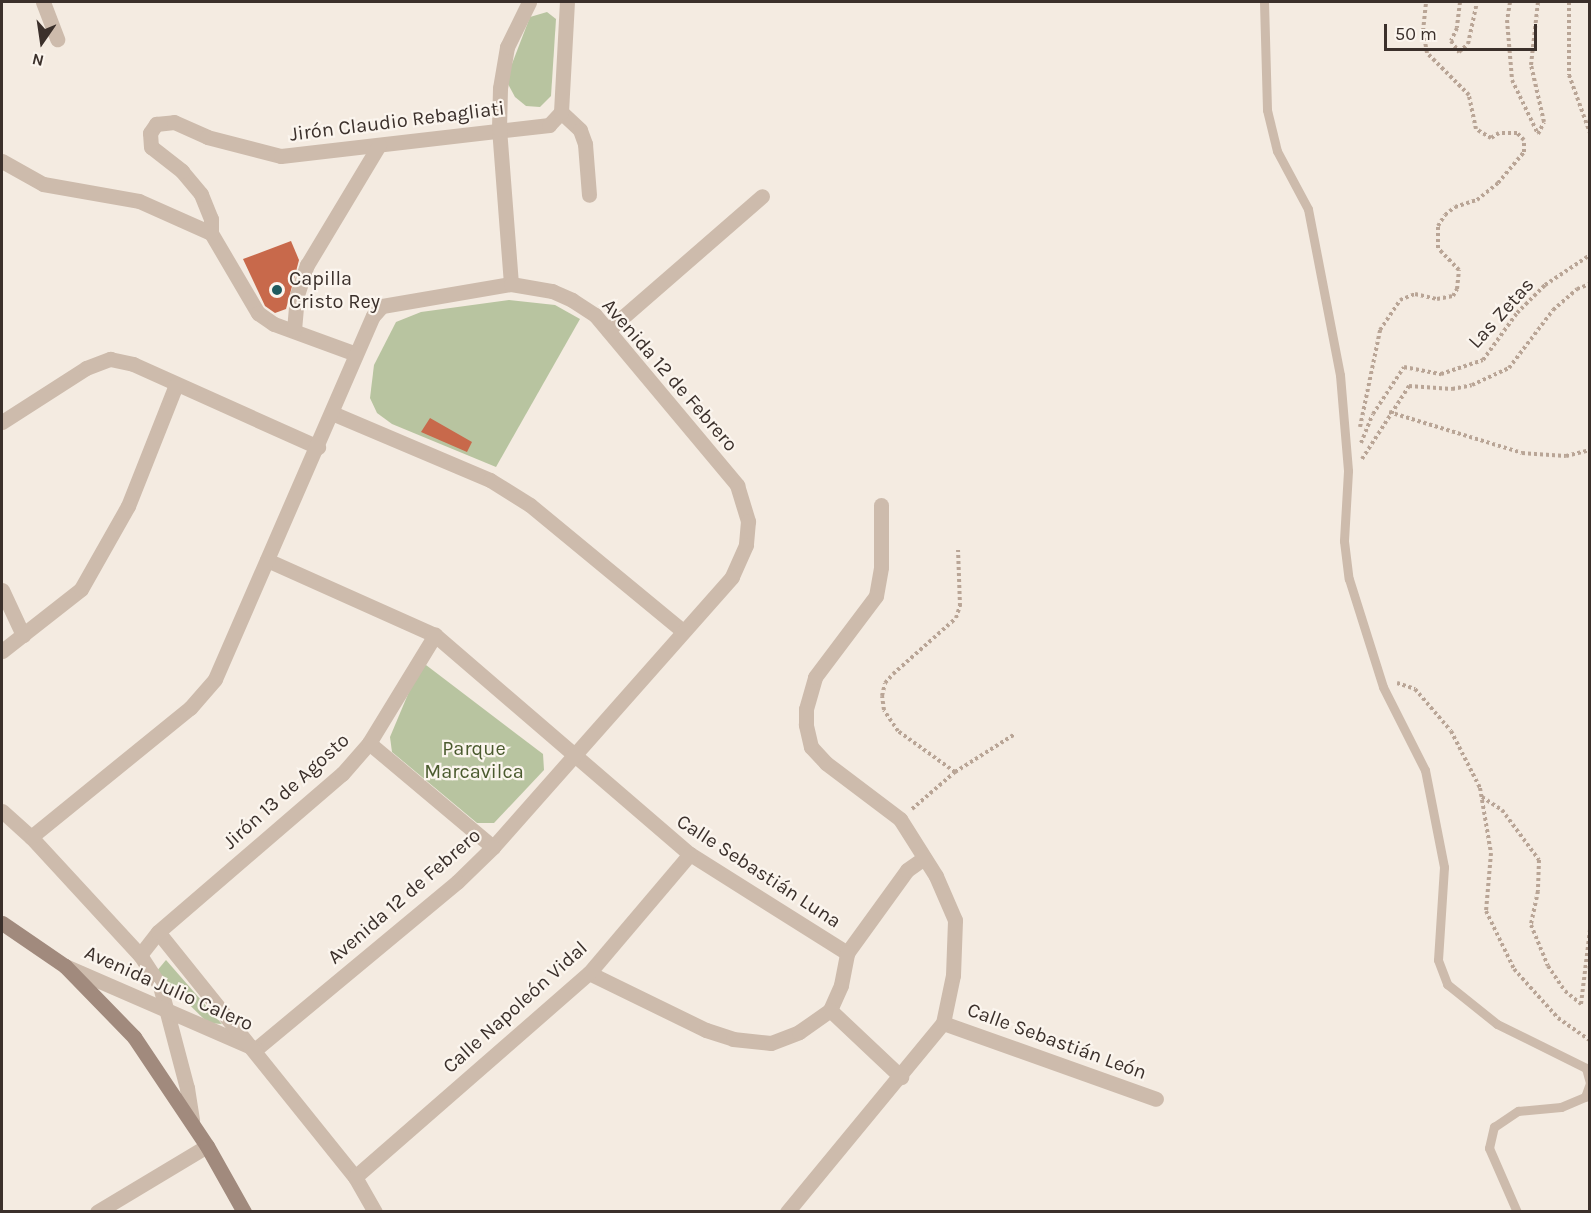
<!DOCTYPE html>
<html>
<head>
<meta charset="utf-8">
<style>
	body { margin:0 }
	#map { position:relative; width:1591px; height:1213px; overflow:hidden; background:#f4ebe1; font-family:Karla,sans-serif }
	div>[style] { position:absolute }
	.green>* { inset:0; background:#b8c4a0 }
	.building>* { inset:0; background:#c8694b }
	.path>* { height:4px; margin-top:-2px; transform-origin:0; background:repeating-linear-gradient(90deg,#b9a596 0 3px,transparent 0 6px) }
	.lane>* { height:9px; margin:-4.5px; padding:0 4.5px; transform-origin:4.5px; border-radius:4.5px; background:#cdbbac }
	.street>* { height:15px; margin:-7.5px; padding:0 7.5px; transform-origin:7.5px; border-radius:7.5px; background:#cdbbac }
	.secondary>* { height:15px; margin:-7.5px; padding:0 7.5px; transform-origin:7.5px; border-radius:7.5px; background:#a18a7d }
	.dots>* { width:16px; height:16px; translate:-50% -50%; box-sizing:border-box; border:3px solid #fbf5ee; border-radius:50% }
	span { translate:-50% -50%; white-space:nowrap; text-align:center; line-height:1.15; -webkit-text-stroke:4.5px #fbf5ee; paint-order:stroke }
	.street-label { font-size:20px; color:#3b302b }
	.poi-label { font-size:20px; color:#3b302b }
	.left { translate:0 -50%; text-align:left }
	.park-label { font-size:20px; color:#4a5a2e }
	.frame { position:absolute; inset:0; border:3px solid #3b302b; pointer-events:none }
	.north { position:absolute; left:12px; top:12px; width:60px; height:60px; -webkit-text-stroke:4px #fbf5ee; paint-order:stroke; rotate:193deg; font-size:16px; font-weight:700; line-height:24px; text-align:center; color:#3b302b }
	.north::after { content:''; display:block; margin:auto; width:21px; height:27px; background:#3b302b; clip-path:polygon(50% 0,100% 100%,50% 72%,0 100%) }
	.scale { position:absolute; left:1384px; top:24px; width:153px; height:27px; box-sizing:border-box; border:3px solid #3b302b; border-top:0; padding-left:8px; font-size:18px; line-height:21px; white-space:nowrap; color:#3b302b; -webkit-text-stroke:4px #fbf5ee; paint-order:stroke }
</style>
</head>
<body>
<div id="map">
	<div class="green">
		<div style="clip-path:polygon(547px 12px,556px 19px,551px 96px,540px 107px,526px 106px,515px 97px,508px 84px,510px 69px,530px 17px)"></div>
		<div style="clip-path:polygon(509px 300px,555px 305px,580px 319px,496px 467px,392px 424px,377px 413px,370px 398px,374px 365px,396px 322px,421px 312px)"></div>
		<div style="clip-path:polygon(426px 665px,543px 754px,544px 770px,494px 823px,477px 823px,392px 752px,390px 737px,419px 668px)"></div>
		<div style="clip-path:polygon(166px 960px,222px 1024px,208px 1023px,156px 972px)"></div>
	</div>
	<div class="building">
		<div style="clip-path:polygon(291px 241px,299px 260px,286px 309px,275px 313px,265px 306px,243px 259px)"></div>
		<div style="clip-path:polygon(430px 418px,472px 442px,467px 452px,421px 432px)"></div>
	</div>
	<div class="path">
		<div style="left:1460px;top:2px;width:26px;rotate:97deg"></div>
		<div style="left:1457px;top:28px;width:14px;rotate:115deg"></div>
		<div style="left:1451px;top:41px;width:14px;rotate:54deg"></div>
		<div style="left:1459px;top:52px;width:12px;rotate:-42deg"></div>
		<div style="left:1468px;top:44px;width:43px;rotate:-77.9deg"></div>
		<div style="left:1510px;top:2px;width:18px;rotate:99deg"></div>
		<div style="left:1507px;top:20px;width:60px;rotate:85.2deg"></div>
		<div style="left:1512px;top:80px;width:60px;rotate:64.3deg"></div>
		<div style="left:1538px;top:134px;width:13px;rotate:-63deg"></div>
		<div style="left:1544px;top:122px;width:58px;rotate:-102.8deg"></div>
		<div style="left:1531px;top:65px;width:63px;rotate:-83.7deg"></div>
		<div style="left:1569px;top:2px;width:73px;rotate:90deg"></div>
		<div style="left:1569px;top:75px;width:62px;rotate:70.1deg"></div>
		<div style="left:1590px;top:49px;width:38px;rotate:90deg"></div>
		<div style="left:1389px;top:412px;width:139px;rotate:17.1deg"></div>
		<div style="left:1522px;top:453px;width:44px;rotate:3.9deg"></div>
		<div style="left:1566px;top:456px;width:25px;rotate:-14deg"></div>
		<div style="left:1360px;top:427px;width:99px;rotate:-78.3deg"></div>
		<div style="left:1380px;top:330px;width:36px;rotate:-56deg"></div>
		<div style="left:1400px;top:300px;width:16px;rotate:-22deg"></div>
		<div style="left:1415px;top:294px;width:23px;rotate:13deg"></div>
		<div style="left:1437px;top:299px;width:16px;rotate:-11deg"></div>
		<div style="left:1453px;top:296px;width:8px;rotate:-60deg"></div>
		<div style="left:1457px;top:289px;width:19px;rotate:-84deg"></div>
		<div style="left:1459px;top:270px;width:30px;rotate:-134deg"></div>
		<div style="left:1438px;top:248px;width:22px;rotate:-90deg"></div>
		<div style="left:1438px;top:226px;width:13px;rotate:-58deg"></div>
		<div style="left:1445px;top:215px;width:13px;rotate:-39deg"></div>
		<div style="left:1455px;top:207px;width:23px;rotate:-18deg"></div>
		<div style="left:1477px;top:200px;width:27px;rotate:-39deg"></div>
		<div style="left:1498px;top:183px;width:40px;rotate:-50deg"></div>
		<div style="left:1524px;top:152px;width:12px;rotate:-90deg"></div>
		<div style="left:1524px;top:140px;width:10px;rotate:-135deg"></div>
		<div style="left:1517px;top:133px;width:18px;rotate:180deg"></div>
		<div style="left:1499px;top:133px;width:9px;rotate:148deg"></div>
		<div style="left:1491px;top:138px;width:17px;rotate:-149deg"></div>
		<div style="left:1476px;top:129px;width:35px;rotate:-102deg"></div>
		<div style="left:1469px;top:95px;width:59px;rotate:-135deg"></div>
		<div style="left:1427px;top:53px;width:22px;rotate:-100deg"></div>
		<div style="left:1423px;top:31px;width:29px;rotate:-84deg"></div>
		<div style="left:1361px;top:443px;width:31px;rotate:-68deg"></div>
		<div style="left:1373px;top:414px;width:56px;rotate:-56.6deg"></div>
		<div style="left:1404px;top:367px;width:38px;rotate:11deg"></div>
		<div style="left:1441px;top:374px;width:44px;rotate:-18.4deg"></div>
		<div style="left:1483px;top:360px;width:58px;rotate:-54.1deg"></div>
		<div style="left:1517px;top:313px;width:40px;rotate:-45deg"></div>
		<div style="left:1545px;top:285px;width:54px;rotate:-33.7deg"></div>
		<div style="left:1362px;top:459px;width:87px;rotate:-57.2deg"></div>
		<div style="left:1409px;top:386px;width:43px;rotate:4deg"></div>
		<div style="left:1452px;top:389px;width:20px;rotate:-11deg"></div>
		<div style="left:1472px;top:385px;width:41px;rotate:-24.7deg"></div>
		<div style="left:1509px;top:368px;width:73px;rotate:-52.8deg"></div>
		<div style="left:1553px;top:310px;width:32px;rotate:-41deg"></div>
		<div style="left:1577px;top:289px;width:14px;rotate:-21deg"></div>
		<div style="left:1397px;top:683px;width:19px;rotate:18deg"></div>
		<div style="left:1415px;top:689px;width:55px;rotate:49.4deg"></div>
		<div style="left:1451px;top:731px;width:64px;rotate:63deg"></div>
		<div style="left:1480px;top:788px;width:66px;rotate:80.4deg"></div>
		<div style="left:1491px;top:853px;width:58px;rotate:94.9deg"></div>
		<div style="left:1486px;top:911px;width:64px;rotate:64.2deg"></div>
		<div style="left:1514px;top:969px;width:66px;rotate:48.1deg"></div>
		<div style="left:1558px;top:1018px;width:39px;rotate:35deg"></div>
		<div style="left:955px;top:772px;width:70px;rotate:-144.3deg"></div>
		<div style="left:898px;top:731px;width:25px;rotate:-124deg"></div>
		<div style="left:884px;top:710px;width:14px;rotate:-98deg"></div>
		<div style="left:882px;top:696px;width:13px;rotate:-77deg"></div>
		<div style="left:885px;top:683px;width:12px;rotate:-48deg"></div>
		<div style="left:893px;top:674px;width:84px;rotate:-41.6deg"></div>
		<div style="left:956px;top:618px;width:13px;rotate:-72deg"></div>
		<div style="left:960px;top:606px;width:56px;rotate:-92deg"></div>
		<div style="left:1482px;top:797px;width:24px;rotate:33deg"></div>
		<div style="left:1502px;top:810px;width:62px;rotate:53.5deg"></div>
		<div style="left:1539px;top:860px;width:31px;rotate:92deg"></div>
		<div style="left:1538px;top:891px;width:35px;rotate:102deg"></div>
		<div style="left:1531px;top:925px;width:44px;rotate:67.5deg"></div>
		<div style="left:1548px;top:966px;width:30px;rotate:56deg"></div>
		<div style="left:1565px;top:991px;width:21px;rotate:39deg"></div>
		<div style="left:1581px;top:1004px;width:75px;rotate:-83.1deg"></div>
		<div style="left:912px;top:809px;width:57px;rotate:-40.7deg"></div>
		<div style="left:955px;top:772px;width:71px;rotate:-32.3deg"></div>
		<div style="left:1590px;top:1155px;width:44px;rotate:90deg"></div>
	</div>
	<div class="lane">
		<div style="left:1264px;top:2px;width:108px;rotate:88.4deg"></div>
		<div style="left:1267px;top:110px;width:42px;rotate:76.3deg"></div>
		<div style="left:1277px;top:151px;width:66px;rotate:61.9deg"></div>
		<div style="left:1308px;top:209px;width:169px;rotate:79.1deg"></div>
		<div style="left:1340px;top:375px;width:96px;rotate:85.2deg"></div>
		<div style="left:1348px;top:471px;width:70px;rotate:93.3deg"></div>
		<div style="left:1344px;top:541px;width:38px;rotate:83deg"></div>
		<div style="left:1349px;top:579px;width:113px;rotate:72.5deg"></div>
		<div style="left:1383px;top:687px;width:93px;rotate:63.2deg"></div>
		<div style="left:1425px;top:770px;width:99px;rotate:78.9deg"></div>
		<div style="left:1444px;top:867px;width:93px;rotate:93.7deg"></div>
		<div style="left:1438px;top:960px;width:26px;rotate:69deg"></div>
		<div style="left:1447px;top:984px;width:64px;rotate:38.7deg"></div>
		<div style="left:1497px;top:1024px;width:99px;rotate:26.3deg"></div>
		<div style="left:1586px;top:1068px;width:16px;rotate:75deg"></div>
		<div style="left:1517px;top:1212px;width:70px;rotate:-113.6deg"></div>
		<div style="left:1489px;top:1148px;width:22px;rotate:-77deg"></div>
		<div style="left:1494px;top:1127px;width:29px;rotate:-34deg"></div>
		<div style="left:1518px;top:1111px;width:43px;rotate:-5.3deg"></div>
		<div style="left:1561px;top:1107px;width:26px;rotate:-23deg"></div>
		<div style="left:1585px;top:1097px;width:15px;rotate:-70deg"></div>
	</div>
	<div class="street">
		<div style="left:43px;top:2px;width:40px;rotate:69deg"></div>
		<div style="left:561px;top:112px;width:26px;rotate:43deg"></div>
		<div style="left:580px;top:130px;width:15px;rotate:70deg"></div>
		<div style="left:585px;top:144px;width:51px;rotate:85.5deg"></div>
		<div style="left:2px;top:161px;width:47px;rotate:29.3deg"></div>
		<div style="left:43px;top:184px;width:97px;rotate:10deg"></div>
		<div style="left:139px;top:201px;width:79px;rotate:24deg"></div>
		<div style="left:211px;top:233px;width:93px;rotate:59.6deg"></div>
		<div style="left:258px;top:313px;width:19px;rotate:35deg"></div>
		<div style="left:274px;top:324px;width:87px;rotate:20.1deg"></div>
		<div style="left:211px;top:233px;width:14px;rotate:-90deg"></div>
		<div style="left:211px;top:219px;width:27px;rotate:-112deg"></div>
		<div style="left:201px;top:194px;width:30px;rotate:-130deg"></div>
		<div style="left:182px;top:171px;width:39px;rotate:-142deg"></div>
		<div style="left:151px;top:147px;width:14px;rotate:-94deg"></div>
		<div style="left:150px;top:133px;width:11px;rotate:-56deg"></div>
		<div style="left:156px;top:124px;width:18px;rotate:-6deg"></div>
		<div style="left:174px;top:122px;width:36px;rotate:24deg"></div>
		<div style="left:207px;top:137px;width:76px;rotate:14.4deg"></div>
		<div style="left:281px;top:156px;width:270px;rotate:-6.6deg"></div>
		<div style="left:549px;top:125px;width:18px;rotate:-47deg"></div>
		<div style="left:561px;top:112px;width:110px;rotate:-86.9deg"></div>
		<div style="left:511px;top:284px;width:155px;rotate:-94.4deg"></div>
		<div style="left:499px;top:129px;width:41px;rotate:-88.6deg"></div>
		<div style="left:500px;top:88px;width:42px;rotate:-80.3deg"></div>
		<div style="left:507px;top:47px;width:50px;rotate:-63.9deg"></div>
		<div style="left:294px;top:330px;width:35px;rotate:-85deg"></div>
		<div style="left:297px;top:295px;width:32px;rotate:-72deg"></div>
		<div style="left:307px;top:265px;width:140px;rotate:-59deg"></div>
		<div style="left:608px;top:330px;width:204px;rotate:-41deg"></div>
		<div style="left:332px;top:413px;width:172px;rotate:23deg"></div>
		<div style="left:490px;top:480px;width:47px;rotate:32deg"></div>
		<div style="left:530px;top:505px;width:198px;rotate:39.5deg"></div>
		<div style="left:2px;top:422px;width:100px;rotate:-32.7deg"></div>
		<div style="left:86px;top:368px;width:26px;rotate:-21deg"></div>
		<div style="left:110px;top:359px;width:24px;rotate:12deg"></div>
		<div style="left:133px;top:364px;width:203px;rotate:24.2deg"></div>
		<div style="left:267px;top:560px;width:184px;rotate:24.1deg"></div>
		<div style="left:435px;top:635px;width:336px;rotate:40.7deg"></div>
		<div style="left:690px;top:854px;width:186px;rotate:32.2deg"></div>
		<div style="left:2px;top:590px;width:50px;rotate:65deg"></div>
		<div style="left:2px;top:651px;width:100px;rotate:-38.1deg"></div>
		<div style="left:81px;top:589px;width:95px;rotate:-60.5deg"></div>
		<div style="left:128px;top:506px;width:130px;rotate:-68.4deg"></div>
		<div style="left:369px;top:743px;width:162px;rotate:40deg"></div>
		<div style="left:2px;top:811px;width:39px;rotate:42deg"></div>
		<div style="left:31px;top:837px;width:161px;rotate:47.3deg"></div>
		<div style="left:140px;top:955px;width:37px;rotate:57deg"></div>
		<div style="left:160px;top:986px;width:106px;rotate:75.2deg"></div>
		<div style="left:187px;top:1088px;width:33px;rotate:81deg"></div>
		<div style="left:31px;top:837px;width:205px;rotate:-39.1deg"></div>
		<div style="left:190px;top:708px;width:38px;rotate:-49deg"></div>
		<div style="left:215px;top:679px;width:396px;rotate:-66.5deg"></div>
		<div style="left:373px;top:316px;width:13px;rotate:-48deg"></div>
		<div style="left:382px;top:306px;width:131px;rotate:-9.7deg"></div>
		<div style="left:511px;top:284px;width:42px;rotate:9.7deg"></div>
		<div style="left:552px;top:291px;width:22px;rotate:24deg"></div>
		<div style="left:572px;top:300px;width:27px;rotate:33deg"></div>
		<div style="left:595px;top:315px;width:222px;rotate:50.1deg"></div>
		<div style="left:737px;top:485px;width:38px;rotate:73deg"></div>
		<div style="left:748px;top:521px;width:24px;rotate:95deg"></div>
		<div style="left:746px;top:545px;width:35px;rotate:114deg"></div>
		<div style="left:732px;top:577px;width:361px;rotate:131.5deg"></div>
		<div style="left:493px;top:847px;width:50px;rotate:135.8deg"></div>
		<div style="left:457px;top:882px;width:261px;rotate:140.3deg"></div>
		<div style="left:256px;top:1049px;width:208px;rotate:-156.5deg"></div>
		<div style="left:158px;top:932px;width:314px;rotate:51.2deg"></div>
		<div style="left:355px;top:1177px;width:40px;rotate:60.3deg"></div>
		<div style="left:847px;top:953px;width:102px;rotate:-54.1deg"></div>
		<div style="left:907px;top:870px;width:21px;rotate:-35deg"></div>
		<div style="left:140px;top:955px;width:29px;rotate:-52deg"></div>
		<div style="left:158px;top:932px;width:243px;rotate:-40.7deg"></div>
		<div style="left:342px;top:774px;width:41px;rotate:-48.9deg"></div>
		<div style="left:369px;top:743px;width:127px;rotate:-58.6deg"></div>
		<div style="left:589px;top:973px;width:130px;rotate:26deg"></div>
		<div style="left:706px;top:1030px;width:28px;rotate:18deg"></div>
		<div style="left:733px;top:1039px;width:38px;rotate:6deg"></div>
		<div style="left:771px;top:1043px;width:30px;rotate:-21deg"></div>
		<div style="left:799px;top:1032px;width:38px;rotate:-35deg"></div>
		<div style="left:830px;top:1010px;width:27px;rotate:-66deg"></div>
		<div style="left:841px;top:985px;width:33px;rotate:-79deg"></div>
		<div style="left:830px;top:1010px;width:98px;rotate:43.3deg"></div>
		<div style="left:943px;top:1023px;width:226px;rotate:19.6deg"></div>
		<div style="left:355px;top:1177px;width:310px;rotate:-41.1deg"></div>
		<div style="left:589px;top:973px;width:156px;rotate:-49.7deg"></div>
		<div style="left:97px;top:1212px;width:128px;rotate:-31deg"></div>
		<div style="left:787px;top:1212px;width:245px;rotate:-50.5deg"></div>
		<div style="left:943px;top:1023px;width:49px;rotate:-78.2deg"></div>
		<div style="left:953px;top:975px;width:55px;rotate:-87.9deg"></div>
		<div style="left:955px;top:920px;width:48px;rotate:-113.4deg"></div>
		<div style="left:936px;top:876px;width:67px;rotate:-122.3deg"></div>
		<div style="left:900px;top:819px;width:93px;rotate:-142.9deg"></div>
		<div style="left:826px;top:763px;width:22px;rotate:-133deg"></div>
		<div style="left:811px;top:747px;width:23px;rotate:-103deg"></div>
		<div style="left:806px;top:725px;width:16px;rotate:-90deg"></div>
		<div style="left:806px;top:709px;width:33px;rotate:-74deg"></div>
		<div style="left:815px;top:677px;width:101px;rotate:-53deg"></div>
		<div style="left:876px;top:596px;width:29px;rotate:-80deg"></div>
		<div style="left:881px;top:567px;width:62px;rotate:-90deg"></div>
	</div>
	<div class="secondary">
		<div style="left:2px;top:923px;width:76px;rotate:34.3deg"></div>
		<div style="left:65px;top:966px;width:99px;rotate:45.8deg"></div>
		<div style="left:134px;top:1037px;width:131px;rotate:56.2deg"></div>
		<div style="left:207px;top:1146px;width:76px;rotate:60.7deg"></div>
	</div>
	<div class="dots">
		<div style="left:277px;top:290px;background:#1f5a5e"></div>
	</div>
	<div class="street-label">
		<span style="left:397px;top:121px;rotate:-7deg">Jirón Claudio Rebagliati</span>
		<span style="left:1501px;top:313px;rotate:-48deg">Las Zetas</span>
		<span style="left:670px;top:375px;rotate:49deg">Avenida 12 de Febrero</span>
		<span style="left:286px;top:791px;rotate:-42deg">Jirón 13 de Agosto</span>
		<span style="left:759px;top:871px;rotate:33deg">Calle Sebastián Luna</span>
		<span style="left:404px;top:896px;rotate:-41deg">Avenida 12 de Febrero</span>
		<span style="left:169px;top:988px;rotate:24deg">Avenida Julio Calero</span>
		<span style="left:515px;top:1007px;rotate:-42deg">Calle Napoleón Vidal</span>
		<span style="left:1057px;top:1041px;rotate:20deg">Calle Sebastián León</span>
	</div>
	<div class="poi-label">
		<span class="left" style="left:289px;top:290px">Capilla<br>Cristo Rey</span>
	</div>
	<div class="park-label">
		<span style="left:474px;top:760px">Parque<br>Marcavilca</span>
	</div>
	<div class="frame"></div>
	<div class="north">N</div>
	<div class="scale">50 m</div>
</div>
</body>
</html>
